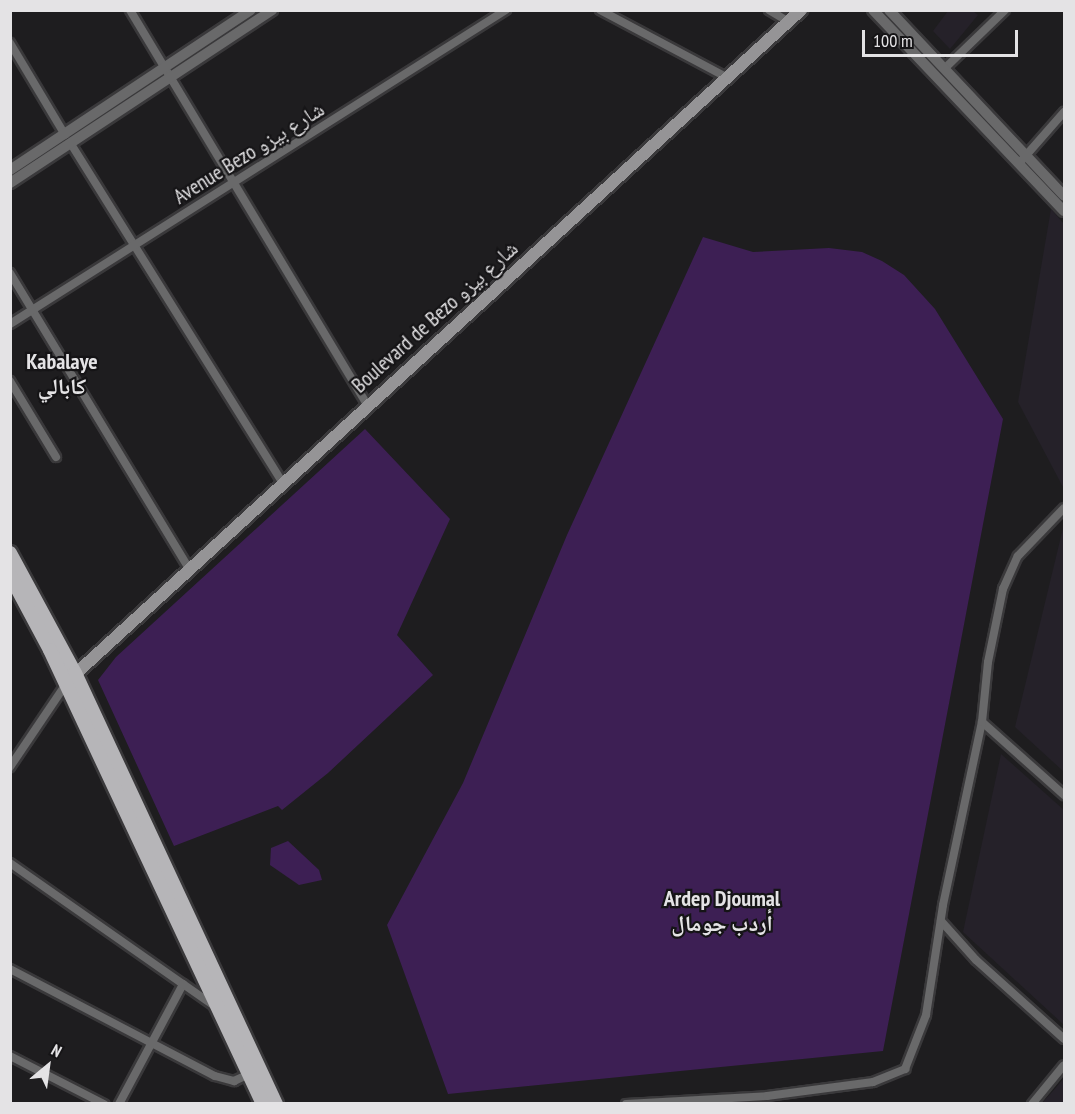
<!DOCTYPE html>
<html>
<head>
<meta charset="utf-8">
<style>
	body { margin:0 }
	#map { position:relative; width:1075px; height:1114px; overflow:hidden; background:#1e1d1f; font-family:"PT Sans Narrow","Noto Naskh Arabic",sans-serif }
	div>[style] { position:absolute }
	.built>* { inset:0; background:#252129 }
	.green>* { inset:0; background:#3d1f54 }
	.roads { filter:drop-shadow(2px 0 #3a393b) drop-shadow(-2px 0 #3a393b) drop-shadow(0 2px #3a393b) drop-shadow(0 -2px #3a393b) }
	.minor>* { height:8px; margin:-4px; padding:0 4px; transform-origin:4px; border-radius:4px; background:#69696a }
	.tertiary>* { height:10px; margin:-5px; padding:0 5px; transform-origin:5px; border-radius:5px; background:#69696a }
	.secondary>* { height:12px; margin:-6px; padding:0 6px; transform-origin:6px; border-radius:6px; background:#959496 }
	.primary>* { height:14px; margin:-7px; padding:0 7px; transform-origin:7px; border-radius:7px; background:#b6b5b8 }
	span { translate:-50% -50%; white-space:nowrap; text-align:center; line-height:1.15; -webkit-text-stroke:4.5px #151416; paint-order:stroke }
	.street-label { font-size:21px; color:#e4e3e5 }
	.neighbourhood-label { font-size:22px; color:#e4e3e5; font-weight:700 }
	.frame { position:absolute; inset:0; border:12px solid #e4e3e5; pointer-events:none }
	.north { position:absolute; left:18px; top:1036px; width:60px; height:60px; -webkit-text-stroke:4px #151416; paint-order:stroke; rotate:29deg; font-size:16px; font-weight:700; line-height:24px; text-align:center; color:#e4e3e5 }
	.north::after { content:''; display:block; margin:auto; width:21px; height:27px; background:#e4e3e5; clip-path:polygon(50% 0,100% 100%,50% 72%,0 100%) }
	.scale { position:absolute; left:862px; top:30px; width:156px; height:27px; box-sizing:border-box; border:3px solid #e4e3e5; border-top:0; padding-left:8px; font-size:18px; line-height:21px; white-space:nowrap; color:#e4e3e5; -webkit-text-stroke:4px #151416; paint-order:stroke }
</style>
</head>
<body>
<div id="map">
	<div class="built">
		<div style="clip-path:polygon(948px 11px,973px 11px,978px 15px,950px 49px,933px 31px)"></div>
		<div style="clip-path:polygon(1051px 209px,1064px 224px,1064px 489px,1018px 402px)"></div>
		<div style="clip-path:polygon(1064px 524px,1064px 772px,1015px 727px)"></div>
		<div style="clip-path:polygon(1001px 754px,1064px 810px,1064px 1025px,963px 932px)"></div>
		<div style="clip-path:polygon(1064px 1078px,1064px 1103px,1042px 1103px,1053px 1091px)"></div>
	</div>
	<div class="green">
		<div style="clip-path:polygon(703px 237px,753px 252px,829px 248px,862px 252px,882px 261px,904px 275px,935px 309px,1003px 419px,883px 1051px,448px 1094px,387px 925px,463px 783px,567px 535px)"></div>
		<div style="clip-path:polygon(365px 429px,450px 519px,397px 635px,433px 675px,328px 773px,282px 810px,278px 806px,174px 846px,98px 680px,116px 657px)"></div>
		<div style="clip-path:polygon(288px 841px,319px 870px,322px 880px,299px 885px,270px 865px,271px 848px)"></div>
	</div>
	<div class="roads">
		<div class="minor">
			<div style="left:130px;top:10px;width:461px;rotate:59deg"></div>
			<div style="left:600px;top:10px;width:145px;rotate:28deg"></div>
			<div style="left:769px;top:10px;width:23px;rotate:31deg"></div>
			<div style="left:10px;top:43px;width:107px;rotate:59.1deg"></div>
			<div style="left:945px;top:68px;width:83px;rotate:-44deg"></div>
			<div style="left:71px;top:144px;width:398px;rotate:58deg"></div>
			<div style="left:1022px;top:160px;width:64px;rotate:-48.8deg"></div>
			<div style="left:10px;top:273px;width:347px;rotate:58.8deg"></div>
			<div style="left:10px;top:324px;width:587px;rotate:-32.34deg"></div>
			<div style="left:10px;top:381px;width:89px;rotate:58.8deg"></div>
			<div style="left:982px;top:722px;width:110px;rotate:41.7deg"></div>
			<div style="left:10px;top:767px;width:100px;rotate:-56deg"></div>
			<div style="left:10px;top:863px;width:211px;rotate:35deg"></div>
			<div style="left:941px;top:921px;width:52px;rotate:48.1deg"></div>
			<div style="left:976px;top:960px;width:118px;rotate:41.9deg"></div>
			<div style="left:10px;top:969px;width:231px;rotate:27.6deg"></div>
			<div style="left:215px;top:1076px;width:20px;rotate:15deg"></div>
			<div style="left:234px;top:1081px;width:17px;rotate:-25deg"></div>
			<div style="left:10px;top:1056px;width:106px;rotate:27.1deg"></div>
			<div style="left:119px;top:1104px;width:136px;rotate:-61.9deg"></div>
			<div style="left:183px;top:984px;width:38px;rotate:35deg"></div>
			<div style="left:626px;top:1104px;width:141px;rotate:-3.2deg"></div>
			<div style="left:767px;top:1096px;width:107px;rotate:-7.5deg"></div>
			<div style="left:873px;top:1082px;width:35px;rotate:-22deg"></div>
			<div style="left:905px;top:1069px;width:58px;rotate:-68.7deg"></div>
			<div style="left:926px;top:1015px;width:111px;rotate:-81.2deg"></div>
			<div style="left:943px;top:905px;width:187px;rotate:-78deg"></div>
			<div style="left:982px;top:722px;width:60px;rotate:-84.3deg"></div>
			<div style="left:988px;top:662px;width:75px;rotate:-78.4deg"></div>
			<div style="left:1003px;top:589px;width:36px;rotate:-66deg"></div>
			<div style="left:1018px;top:556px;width:66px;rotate:-46.2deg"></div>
			<div style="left:1032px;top:1104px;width:50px;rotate:-50.6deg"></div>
		</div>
		<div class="tertiary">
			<div style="left:873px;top:10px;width:277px;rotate:46.5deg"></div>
			<div style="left:889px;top:10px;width:255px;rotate:46.7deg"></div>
			<div style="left:10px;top:170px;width:289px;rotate:-33.6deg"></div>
			<div style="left:10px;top:183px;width:314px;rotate:-33.4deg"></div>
		</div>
		<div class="secondary">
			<div style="left:71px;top:678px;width:990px;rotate:-42.46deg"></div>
		</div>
		<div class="primary">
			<div style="left:10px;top:553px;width:136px;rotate:61.6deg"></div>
			<div style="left:75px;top:673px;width:476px;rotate:65deg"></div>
			<div style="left:10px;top:575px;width:85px;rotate:61.9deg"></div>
			<div style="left:50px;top:650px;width:501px;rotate:64.87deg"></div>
		</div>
	</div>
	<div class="street-label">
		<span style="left:249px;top:153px;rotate:-32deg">Avenue Bezo شارع بيزو</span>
		<span style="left:435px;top:317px;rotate:-42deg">Boulevard de Bezo شارع بيزو</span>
	</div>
	<div class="neighbourhood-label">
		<span style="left:62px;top:374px">Kabalaye<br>كابالي</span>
		<span style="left:722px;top:911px">Ardep Djoumal<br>أردب جومال</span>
	</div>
	<div class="frame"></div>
	<div class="north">N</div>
	<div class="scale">100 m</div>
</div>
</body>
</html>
